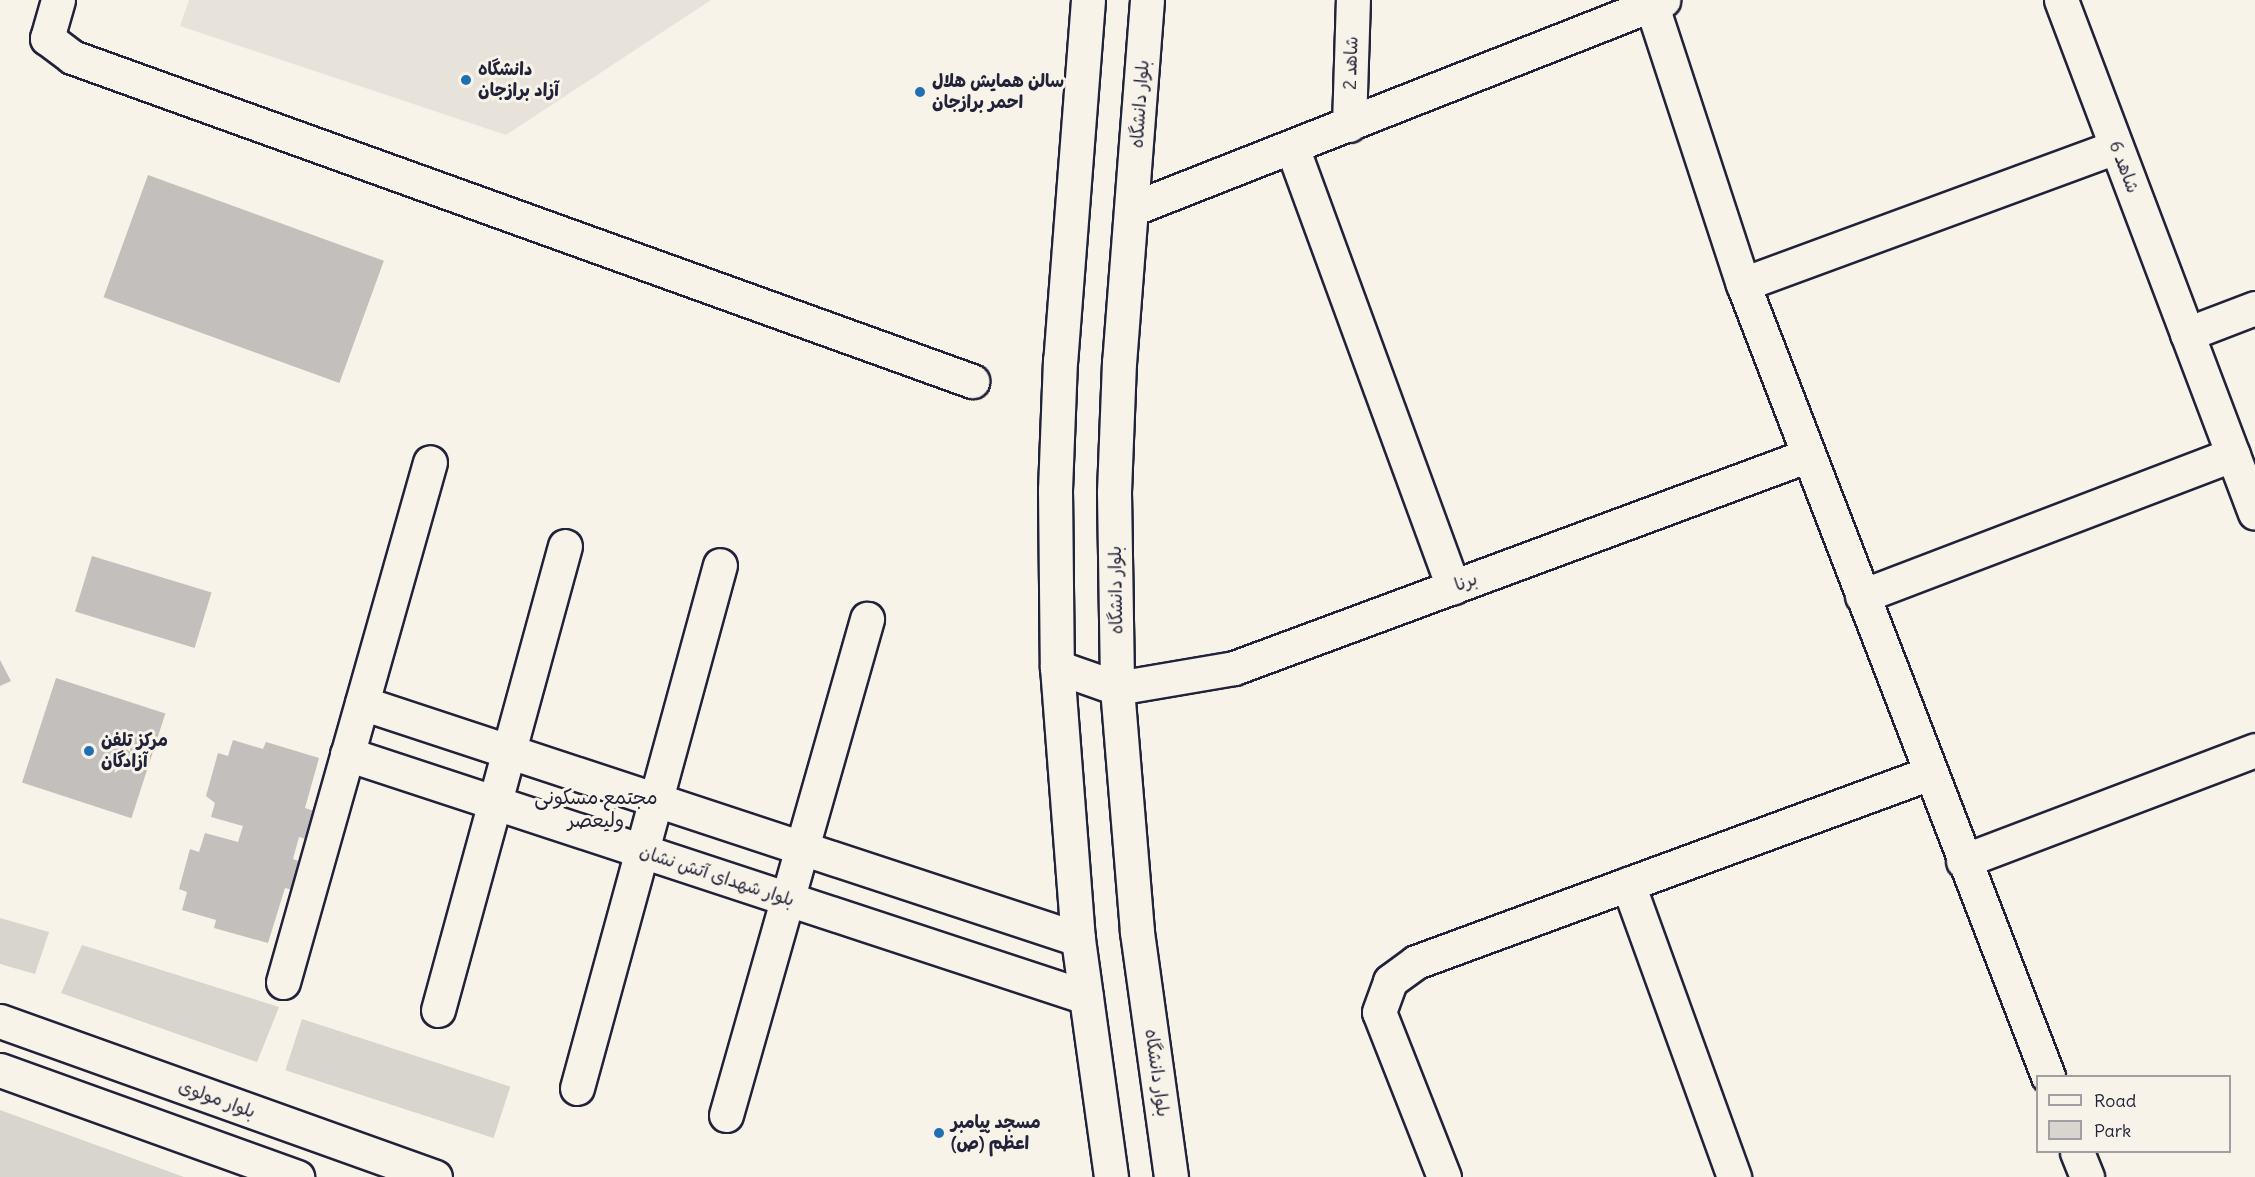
<!DOCTYPE html>
<html>
<head>
<meta charset="utf-8">
<style>
	body { margin:0 }
	#map { position:relative; width:2255px; height:1177px; overflow:hidden; background:#f7f3e8; font-family:Delius,"Playpen Sans Arabic",sans-serif }
	div>[style] { position:absolute }
	.built>* { inset:0; background:#e7e3db }
	.green>* { inset:0; background:#d8d5cf; transform-origin:0 0 }
	.building>* { inset:0; background:#c2bfbd; transform-origin:0 0 }
	.roads { filter:drop-shadow(2px 0 #22223b) drop-shadow(-2px 0 #22223b) drop-shadow(0 2px #22223b) drop-shadow(0 -2px #22223b) }
	.minor>* { height:33px; margin:-16.5px; padding:0 16.5px; transform-origin:16.5px; border-radius:16.5px; background:#f7f3e8 }
	.secondary>* { height:33px; margin:-16.5px; padding:0 16.5px; transform-origin:16.5px; border-radius:16.5px; background:#f7f3e8 }
	.dots>* { width:16px; height:16px; translate:-50% -50%; box-sizing:border-box; border:3px solid #f7f3e8; border-radius:50% }
	span { translate:-50% -50%; white-space:nowrap; text-align:center; line-height:1.15; -webkit-text-stroke:6px #f7f3e8; paint-order:stroke }
	.street-label { font-size:18px; color:#22223b }
	.poi-label { font-size:18px; color:#22223b; font-weight:700 }
	.left { translate:0 -50%; text-align:left }
	.neighbourhood-label { font-size:20px; color:#22223b }
	.legend { position:absolute; left:2036px; top:1075px; width:195px; height:78px; box-sizing:border-box; background:#f7f3e8; border:2px solid #a29fa3; margin:0; padding:8px 10px; list-style:none; font-size:18px; color:#22223b }
	.legend li { display:flex; align-items:center; gap:12px; height:30px }
	.legend b { width:30px; border:2px solid #a29fa3 }
</style>
</head>
<body>
<div id="map">
	<div class="built">
		<div style="clip-path:polygon(189px 0,711px 0,506px 135px,180px 26px)"></div>
	</div>
	<div class="green">
		<div style="clip-path:polygon(0 918px,49px 932px,35px 974px,0 964px)"></div>
		<div style="clip-path:polygon(82px 945px,279px 1007px,257px 1062px,61px 993px)"></div>
		<div style="left:302px;top:1019px;width:219px;height:54px;rotate:18deg"></div>
		<div style="clip-path:polygon(0 1110px,184px 1177px,0 1177px)"></div>
	</div>
	<div class="building">
		<div style="left:148px;top:175px;width:251px;height:130px;rotate:20deg"></div>
		<div style="left:92px;top:556px;width:125px;height:58px;rotate:17deg"></div>
		<div style="clip-path:polygon(0 660px,11px 681px,0 686px)"></div>
		<div style="left:56px;top:678px;width:115px;height:110px;rotate:18deg"></div>
		<div style="clip-path:polygon(233px 740px,263px 749px,266px 742px,319px 758px,305px 808px,314px 811px,306px 839px,299px 837px,293px 859px,301px 862px,293px 890px,285px 888px,268px 943px,214px 928px,216px 920px,182px 910px,187px 892px,179px 889px,190px 849px,199px 852px,205px 833px,238px 842px,243px 826px,211px 817px,215px 803px,206px 796px,218px 753px,228px 756px)"></div>
	</div>
	<div class="roads">
		<div class="minor">
			<div style="left:58px;top:0;width:40px;rotate:106deg"></div>
			<div style="left:47px;top:38px;width:31px;rotate:37deg"></div>
			<div style="left:72px;top:57px;width:957px;rotate:19.8deg"></div>
			<div style="left:1650px;top:0;width:299px;rotate:71.9deg"></div>
			<div style="left:1743px;top:284px;width:849px;rotate:68.94deg"></div>
			<div style="left:2061px;top:0;width:548px;rotate:69.29deg"></div>
			<div style="left:1349px;top:125px;width:125px;rotate:-88.2deg"></div>
			<div style="left:1292px;top:147px;width:469px;rotate:69.9deg"></div>
			<div style="left:1132px;top:209px;width:571px;rotate:-21.48deg"></div>
			<div style="left:1743px;top:284px;width:397px;rotate:-20.2deg"></div>
			<div style="left:2187px;top:334px;width:73px;rotate:-20.9deg"></div>
			<div style="left:1862px;top:596px;width:397px;rotate:-20.9deg"></div>
			<div style="left:1117px;top:688px;width:119px;rotate:-9.7deg"></div>
			<div style="left:1234px;top:668px;width:613px;rotate:-20.33deg"></div>
			<div style="left:362px;top:703px;width:754px;rotate:18.24deg"></div>
			<div style="left:347px;top:754px;width:778px;rotate:18.2deg"></div>
			<div style="left:1963px;top:861px;width:312px;rotate:-20.8deg"></div>
			<div style="left:1628px;top:884px;width:312px;rotate:70.1deg"></div>
			<div style="left:283px;top:982px;width:540px;rotate:-74.21deg"></div>
			<div style="left:438px;top:1010px;width:481px;rotate:-74.7deg"></div>
			<div style="left:577px;top:1088px;width:542px;rotate:-74.71deg"></div>
			<div style="left:726px;top:1115px;width:516px;rotate:-74.13deg"></div>
			<div style="left:2077px;top:1152px;width:27px;rotate:68deg"></div>
			<div style="left:1444px;top:1177px;width:177px;rotate:-111.5deg"></div>
			<div style="left:1379px;top:1012px;width:33px;rotate:-70deg"></div>
			<div style="left:1390px;top:981px;width:32px;rotate:-36deg"></div>
			<div style="left:1416px;top:962px;width:548px;rotate:-20.19deg"></div>
		</div>
		<div class="secondary">
			<div style="left:1088px;top:0;width:361px;rotate:94.4deg"></div>
			<div style="left:1060px;top:360px;width:130px;rotate:92.2deg"></div>
			<div style="left:1055px;top:490px;width:177px;rotate:89.4deg"></div>
			<div style="left:1057px;top:667px;width:273px;rotate:85.6deg"></div>
			<div style="left:1078px;top:939px;width:240px;rotate:82.1deg"></div>
			<div style="left:1147px;top:0;width:363px;rotate:94.4deg"></div>
			<div style="left:1119px;top:362px;width:130px;rotate:92.2deg"></div>
			<div style="left:1114px;top:492px;width:196px;rotate:89.1deg"></div>
			<div style="left:1117px;top:688px;width:245px;rotate:85.3deg"></div>
			<div style="left:1137px;top:932px;width:247px;rotate:82.1deg"></div>
			<div style="left:1057px;top:667px;width:64px;rotate:19.3deg"></div>
			<div style="left:0;top:1021px;width:462px;rotate:19.7deg"></div>
			<div style="left:0;top:1070px;width:316px;rotate:19.8deg"></div>
		</div>
	</div>
	<div class="dots">
		<div style="left:466px;top:80px;background:#1f6fb2"></div>
		<div style="left:920px;top:92px;background:#1f6fb2"></div>
		<div style="left:89px;top:751px;background:#1f6fb2"></div>
		<div style="left:939px;top:1133px;background:#1f6fb2"></div>
	</div>
	<div class="street-label">
		<span style="left:1351px;top:63px;rotate:-88deg">شاهد 2</span>
		<span style="left:1140px;top:104px;rotate:-86deg">بلوار دانشگاه</span>
		<span style="left:2124px;top:167px;rotate:69deg">شاهد 6</span>
		<span style="left:1466px;top:582px;rotate:-20deg">برنا</span>
		<span style="left:1116px;top:590px;rotate:-91deg">بلوار دانشگاه</span>
		<span style="left:717px;top:876px;rotate:18deg">بلوار شهدای آتش نشان</span>
		<span style="left:1157px;top:1073px;rotate:82deg">بلوار دانشگاه</span>
		<span style="left:217px;top:1099px;rotate:20deg">بلوار مولوی</span>
	</div>
	<div class="poi-label">
		<span class="left" style="left:478px;top:80px">دانشگاه<br>آزاد برازجان</span>
		<span class="left" style="left:932px;top:92px">سالن همایش هلال<br>احمر برازجان</span>
		<span class="left" style="left:101px;top:751px">مرکز تلفن<br>آزادگان</span>
		<span class="left" style="left:951px;top:1133px">مسجد پیامبر<br>اعظم (ص)</span>
	</div>
	<div class="neighbourhood-label">
		<span style="left:596px;top:808px">مجتمع مسکونی<br>ولیعصر</span>
	</div>
	<ul class="legend">
	<li><b style="height:8px;background:#f7f3e8"></b>Road</li>
	<li><b style="height:16px;background:#d8d5cf"></b>Park</li>
	</ul>
</div>
</body>
</html>
